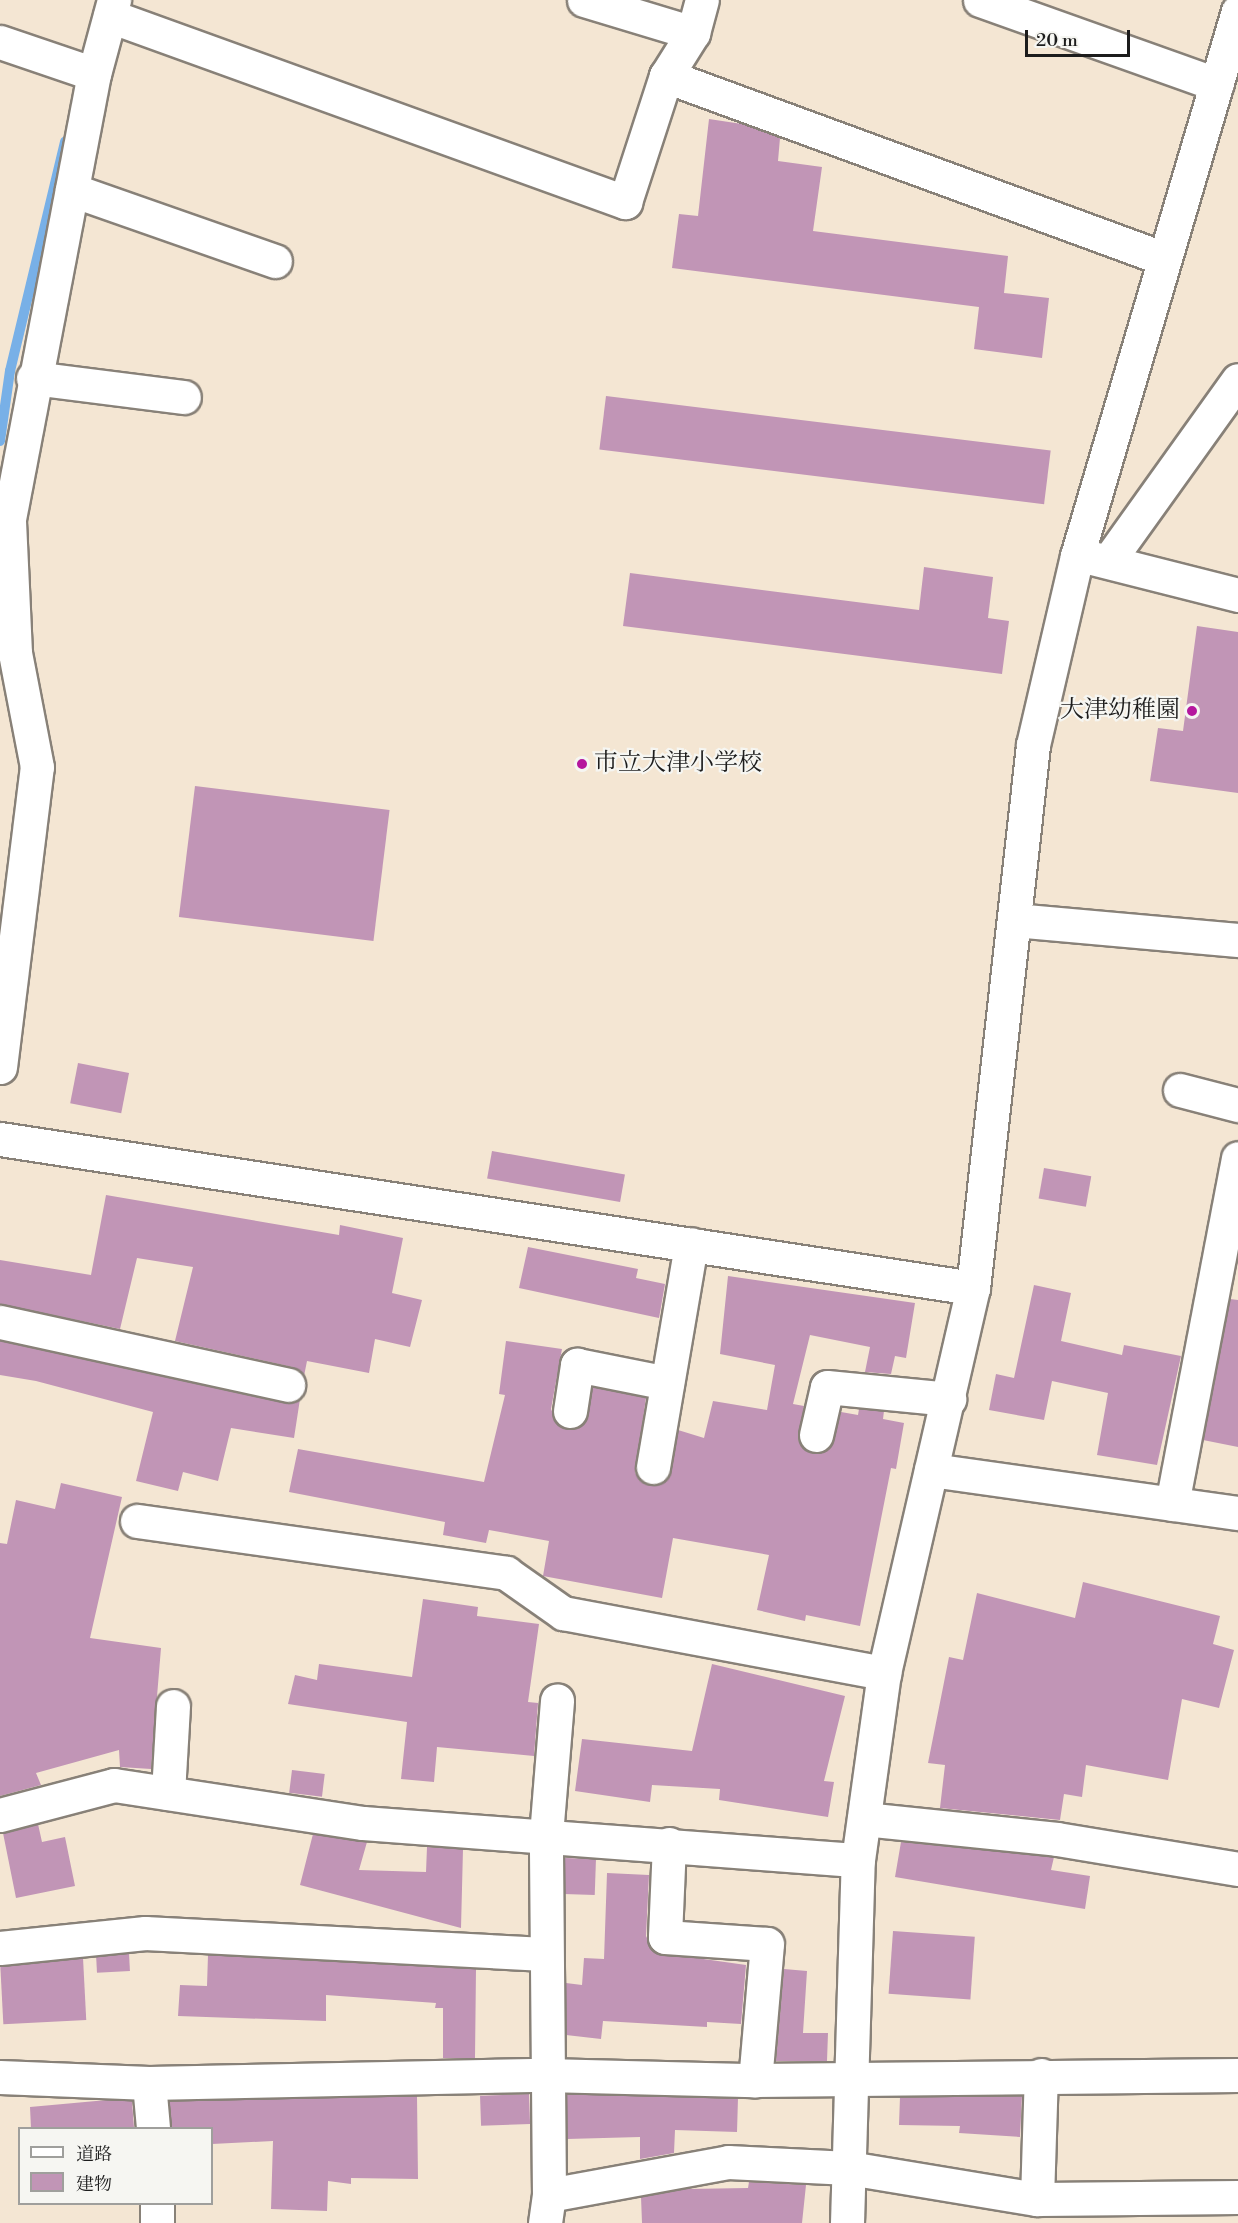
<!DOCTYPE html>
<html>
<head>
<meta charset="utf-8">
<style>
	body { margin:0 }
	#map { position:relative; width:1238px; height:2223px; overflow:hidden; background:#f4e6d3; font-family:"Libre Bodoni","Noto Serif JP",serif }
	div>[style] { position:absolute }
	.stream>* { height:10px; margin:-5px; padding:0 5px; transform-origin:5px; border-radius:5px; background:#78b0e7 }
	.building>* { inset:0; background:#c195b6; transform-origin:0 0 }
	.roads { filter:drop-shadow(2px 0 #888178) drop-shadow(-2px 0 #888178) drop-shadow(0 2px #888178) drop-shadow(0 -2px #888178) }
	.minor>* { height:33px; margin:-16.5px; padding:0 16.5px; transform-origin:16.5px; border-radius:16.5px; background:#fff }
	.dots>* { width:16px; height:16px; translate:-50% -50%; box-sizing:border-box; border:3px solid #f6f6f2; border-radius:50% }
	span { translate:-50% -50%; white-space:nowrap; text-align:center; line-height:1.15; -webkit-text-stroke:4.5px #f6f6f2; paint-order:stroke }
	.poi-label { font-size:24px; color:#1c1c1c }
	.right { translate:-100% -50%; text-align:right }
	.left { translate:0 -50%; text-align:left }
	.legend { position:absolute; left:18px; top:2127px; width:195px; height:78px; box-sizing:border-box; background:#f6f6f2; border:2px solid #9f9f9c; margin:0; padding:8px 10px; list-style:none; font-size:18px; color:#1c1c1c }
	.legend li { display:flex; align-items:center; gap:12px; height:30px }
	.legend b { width:30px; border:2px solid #9f9f9c }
	.scale { position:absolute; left:1025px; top:30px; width:105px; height:27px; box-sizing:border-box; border:3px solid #1c1c1c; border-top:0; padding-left:8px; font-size:18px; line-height:21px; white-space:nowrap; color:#1c1c1c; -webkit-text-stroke:4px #f6f6f2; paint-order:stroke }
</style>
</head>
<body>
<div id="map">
	<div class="stream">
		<div style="left:0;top:441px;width:71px;rotate:-81.9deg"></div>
		<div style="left:10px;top:371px;width:236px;rotate:-76.5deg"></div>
	</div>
	<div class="building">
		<div style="clip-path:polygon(709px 119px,742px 124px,780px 138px,778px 161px,822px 167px,813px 231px,1008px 256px,1004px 293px,1049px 298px,1042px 358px,974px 349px,979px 307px,672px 268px,679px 214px,698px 216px)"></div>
		<div style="left:606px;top:396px;width:448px;height:54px;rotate:7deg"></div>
		<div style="clip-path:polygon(924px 567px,993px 577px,988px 618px,1009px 621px,1002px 674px,623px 626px,630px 573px,919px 610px)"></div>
		<div style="clip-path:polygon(1197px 626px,1238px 632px,1238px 793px,1150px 781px,1158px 728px,1183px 731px)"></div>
		<div style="left:195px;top:786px;width:196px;height:132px;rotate:7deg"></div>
		<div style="left:78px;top:1063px;width:52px;height:41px;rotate:11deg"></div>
		<div style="left:492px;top:1151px;width:135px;height:28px;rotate:10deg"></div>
		<div style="left:1044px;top:1168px;width:48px;height:31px;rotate:10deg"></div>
		<div style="clip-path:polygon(106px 1195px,339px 1235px,340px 1225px,403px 1238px,392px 1293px,422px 1300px,410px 1347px,375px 1339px,369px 1373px,307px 1361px,304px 1376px,292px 1367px,175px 1341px,193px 1267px,137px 1258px,120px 1329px,0 1304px,0 1260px,91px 1275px)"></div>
		<div style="clip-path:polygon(528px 1247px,638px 1269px,636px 1278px,665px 1284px,659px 1318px,519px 1288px)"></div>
		<div style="clip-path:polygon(728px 1276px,915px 1303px,906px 1358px,895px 1356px,891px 1374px,865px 1372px,870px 1347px,810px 1335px,793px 1404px,804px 1406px,798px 1440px,812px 1453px,830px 1447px,841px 1412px,858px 1415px,859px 1409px,884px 1411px,883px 1419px,904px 1423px,896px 1469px,891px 1468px,860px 1626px,806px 1615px,805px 1621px,757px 1610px,769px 1555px,673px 1538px,662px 1598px,543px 1576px,549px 1541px,489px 1530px,486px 1543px,443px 1535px,445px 1522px,289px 1492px,298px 1449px,484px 1482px,505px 1395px,499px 1394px,506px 1341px,562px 1349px,551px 1409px,558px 1425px,567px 1429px,585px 1422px,593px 1387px,646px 1398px,635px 1473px,649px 1485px,660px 1484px,671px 1471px,678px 1430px,704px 1438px,713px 1401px,767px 1410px,775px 1365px,720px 1354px)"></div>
		<div style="clip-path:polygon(1034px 1285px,1071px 1293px,1061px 1341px,1122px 1355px,1124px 1345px,1181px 1356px,1157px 1465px,1097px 1455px,1108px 1393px,1052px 1381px,1044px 1420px,989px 1410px,996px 1374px,1014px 1378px)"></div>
		<div style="clip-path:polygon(1230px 1299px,1238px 1300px,1238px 1447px,1203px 1440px)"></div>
		<div style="clip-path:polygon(0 1341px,284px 1403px,300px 1399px,294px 1438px,231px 1428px,218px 1481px,183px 1472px,178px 1491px,136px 1481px,153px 1412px,36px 1381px,0 1375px)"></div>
		<div style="clip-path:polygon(61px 1483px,122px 1497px,90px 1638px,161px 1648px,151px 1769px,120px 1767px,119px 1750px,36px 1773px,41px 1785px,0 1796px,0 1543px,7px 1544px,16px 1500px,55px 1509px)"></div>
		<div style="clip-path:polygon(1083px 1582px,1220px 1616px,1213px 1644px,1234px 1650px,1219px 1708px,1182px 1699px,1168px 1780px,1086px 1765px,1082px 1797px,1064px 1794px,1060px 1820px,940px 1808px,945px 1765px,928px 1763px,949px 1657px,963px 1660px,977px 1593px,1075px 1618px)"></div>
		<div style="clip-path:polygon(423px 1599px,478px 1607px,477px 1616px,539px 1624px,528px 1702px,538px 1703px,534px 1756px,437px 1747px,434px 1782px,401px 1779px,407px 1722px,288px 1704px,295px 1675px,317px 1680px,319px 1664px,412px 1677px)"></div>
		<div style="clip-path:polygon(712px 1664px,845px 1696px,824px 1781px,834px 1782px,828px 1817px,719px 1800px,720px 1789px,652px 1785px,650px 1802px,575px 1791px,582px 1739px,692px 1751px)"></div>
		<div style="left:292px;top:1770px;width:33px;height:23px;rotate:7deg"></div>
		<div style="clip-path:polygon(38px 1824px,42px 1842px,65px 1837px,75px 1886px,16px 1898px,3px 1833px)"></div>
		<div style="clip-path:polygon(313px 1834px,367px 1842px,359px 1870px,426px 1872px,427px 1847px,463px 1849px,461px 1928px,300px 1885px)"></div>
		<div style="clip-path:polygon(901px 1842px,1054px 1857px,1051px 1870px,1090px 1876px,1085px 1909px,895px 1877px)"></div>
		<div style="left:565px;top:1858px;width:31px;height:36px;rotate:2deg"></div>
		<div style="clip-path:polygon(607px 1873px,649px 1875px,646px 1936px,654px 1952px,746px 1965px,741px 2024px,707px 2022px,707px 2027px,603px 2021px,601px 2039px,566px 2035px,566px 1983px,582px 1985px,584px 1958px,604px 1959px)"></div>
		<div style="left:893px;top:1931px;width:82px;height:63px;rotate:4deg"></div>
		<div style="left:129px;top:1953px;width:18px;height:33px;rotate:87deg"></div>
		<div style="clip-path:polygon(208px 1955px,476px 1969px,475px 2058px,443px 2058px,443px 2008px,435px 2008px,436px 2003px,326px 1995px,326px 2021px,178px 2016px,180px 1985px,207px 1986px)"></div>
		<div style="left:83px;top:1958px;width:62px;height:83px;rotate:87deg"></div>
		<div style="clip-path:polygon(784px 1969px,807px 1971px,803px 2033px,828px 2033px,827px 2061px,776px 2061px)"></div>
		<div style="left:529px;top:2094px;width:30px;height:49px;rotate:88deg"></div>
		<div style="clip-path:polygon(567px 2094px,738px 2098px,737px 2132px,675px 2130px,674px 2153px,640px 2159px,640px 2137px,567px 2139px)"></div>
		<div style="clip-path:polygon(417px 2096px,418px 2179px,351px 2178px,351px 2184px,328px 2181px,327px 2211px,271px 2209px,273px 2141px,212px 2144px,212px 2128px,171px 2128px,169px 2101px)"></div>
		<div style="clip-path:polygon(1022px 2096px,1020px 2137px,959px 2133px,960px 2126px,899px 2125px,900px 2097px)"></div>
		<div style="clip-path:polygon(107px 2100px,132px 2101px,134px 2128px,31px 2128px,30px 2107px)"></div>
		<div style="clip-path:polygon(749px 2182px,806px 2185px,802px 2223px,642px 2223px,641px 2197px,686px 2189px,748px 2188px)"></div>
	</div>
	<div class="roads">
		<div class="minor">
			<div style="left:584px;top:0;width:114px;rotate:16.8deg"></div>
			<div style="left:980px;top:0;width:251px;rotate:19.6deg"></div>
			<div style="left:110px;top:16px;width:548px;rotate:19.86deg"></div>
			<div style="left:625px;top:202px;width:133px;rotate:-72deg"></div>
			<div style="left:666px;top:76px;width:51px;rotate:-57.9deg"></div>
			<div style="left:693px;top:33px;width:34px;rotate:-75deg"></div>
			<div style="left:0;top:42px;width:99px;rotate:18.8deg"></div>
			<div style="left:666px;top:76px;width:531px;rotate:20.14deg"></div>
			<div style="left:72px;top:190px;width:215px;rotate:19.3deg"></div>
			<div style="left:33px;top:378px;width:152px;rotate:7.2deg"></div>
			<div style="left:1088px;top:557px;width:155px;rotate:14.2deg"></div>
			<div style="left:1109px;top:560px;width:221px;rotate:-54.4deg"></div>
			<div style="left:1014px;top:920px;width:225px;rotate:5.1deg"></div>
			<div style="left:0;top:1067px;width:302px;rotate:-83deg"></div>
			<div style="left:37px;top:767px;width:116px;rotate:-100.9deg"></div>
			<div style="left:15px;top:653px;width:134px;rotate:-92.6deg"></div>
			<div style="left:9px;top:519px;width:453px;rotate:-79.2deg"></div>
			<div style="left:94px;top:74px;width:77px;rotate:-74.9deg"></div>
			<div style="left:1180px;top:1090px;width:60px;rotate:14.5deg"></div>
			<div style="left:0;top:1139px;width:984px;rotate:8.71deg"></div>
			<div style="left:0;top:1322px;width:295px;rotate:12.3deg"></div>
			<div style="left:570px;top:1411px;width:47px;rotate:-81.3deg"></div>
			<div style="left:577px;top:1365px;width:92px;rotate:11.3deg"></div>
			<div style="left:816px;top:1435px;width:49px;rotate:-77.1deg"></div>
			<div style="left:827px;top:1387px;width:123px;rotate:5.6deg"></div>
			<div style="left:653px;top:1467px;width:226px;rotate:-80.3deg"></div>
			<div style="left:931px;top:1470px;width:310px;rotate:8deg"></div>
			<div style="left:1172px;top:1504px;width:352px;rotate:-79.2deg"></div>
			<div style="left:137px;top:1521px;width:373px;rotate:8deg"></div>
			<div style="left:506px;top:1573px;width:70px;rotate:35.1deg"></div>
			<div style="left:563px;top:1613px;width:327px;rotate:10.6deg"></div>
			<div style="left:168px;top:1793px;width:87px;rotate:-86.7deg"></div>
			<div style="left:0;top:1815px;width:118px;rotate:-14.7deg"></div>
			<div style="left:114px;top:1785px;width:252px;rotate:8.7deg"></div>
			<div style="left:363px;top:1823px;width:496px;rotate:4.3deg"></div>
			<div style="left:864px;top:1819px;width:194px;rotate:5.9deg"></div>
			<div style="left:1057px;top:1839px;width:183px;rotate:9.4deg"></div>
			<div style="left:669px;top:1844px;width:93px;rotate:92.5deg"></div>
			<div style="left:665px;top:1937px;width:102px;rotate:3.9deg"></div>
			<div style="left:767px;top:1944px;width:137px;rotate:95deg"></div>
			<div style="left:0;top:1948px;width:146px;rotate:-5.9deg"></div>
			<div style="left:145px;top:1933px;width:400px;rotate:3deg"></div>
			<div style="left:0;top:2077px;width:149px;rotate:2.3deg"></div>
			<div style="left:149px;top:2083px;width:396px;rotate:-1.2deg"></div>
			<div style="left:545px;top:2075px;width:210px;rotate:1.4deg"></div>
			<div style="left:755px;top:2080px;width:483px;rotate:-0.6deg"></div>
			<div style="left:149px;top:2083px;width:45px;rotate:84.9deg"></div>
			<div style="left:549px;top:2195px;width:360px;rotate:-90.5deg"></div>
			<div style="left:546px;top:1835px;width:135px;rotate:-85.3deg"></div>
			<div style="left:1037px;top:2199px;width:124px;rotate:-88.2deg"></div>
			<div style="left:157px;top:2204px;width:19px;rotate:90deg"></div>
			<div style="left:545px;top:2223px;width:28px;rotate:-82deg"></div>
			<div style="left:549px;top:2195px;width:182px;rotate:-10.4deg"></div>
			<div style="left:728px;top:2162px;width:121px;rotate:2.8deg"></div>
			<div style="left:849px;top:2168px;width:191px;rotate:9.4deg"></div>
			<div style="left:1037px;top:2199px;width:201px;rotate:-0.6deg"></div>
			<div style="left:847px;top:2223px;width:363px;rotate:-88.3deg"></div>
			<div style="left:858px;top:1860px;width:189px;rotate:-82.1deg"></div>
			<div style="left:884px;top:1673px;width:395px;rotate:-77deg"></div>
			<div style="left:973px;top:1288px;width:546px;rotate:-83.69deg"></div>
			<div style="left:1033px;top:745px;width:194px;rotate:-76.9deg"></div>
			<div style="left:1077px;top:556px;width:568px;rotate:-73.54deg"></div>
		</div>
	</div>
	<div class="dots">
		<div style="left:1192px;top:711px;background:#b5179e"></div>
		<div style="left:582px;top:764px;background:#b5179e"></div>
	</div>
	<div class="poi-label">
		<span class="right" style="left:1180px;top:711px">大津幼稚園</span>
		<span class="left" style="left:594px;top:764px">市立大津小学校</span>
	</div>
	<ul class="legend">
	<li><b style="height:8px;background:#fff"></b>道路</li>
	<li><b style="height:16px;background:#c195b6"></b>建物</li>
	</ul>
	<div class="scale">20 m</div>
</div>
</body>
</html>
